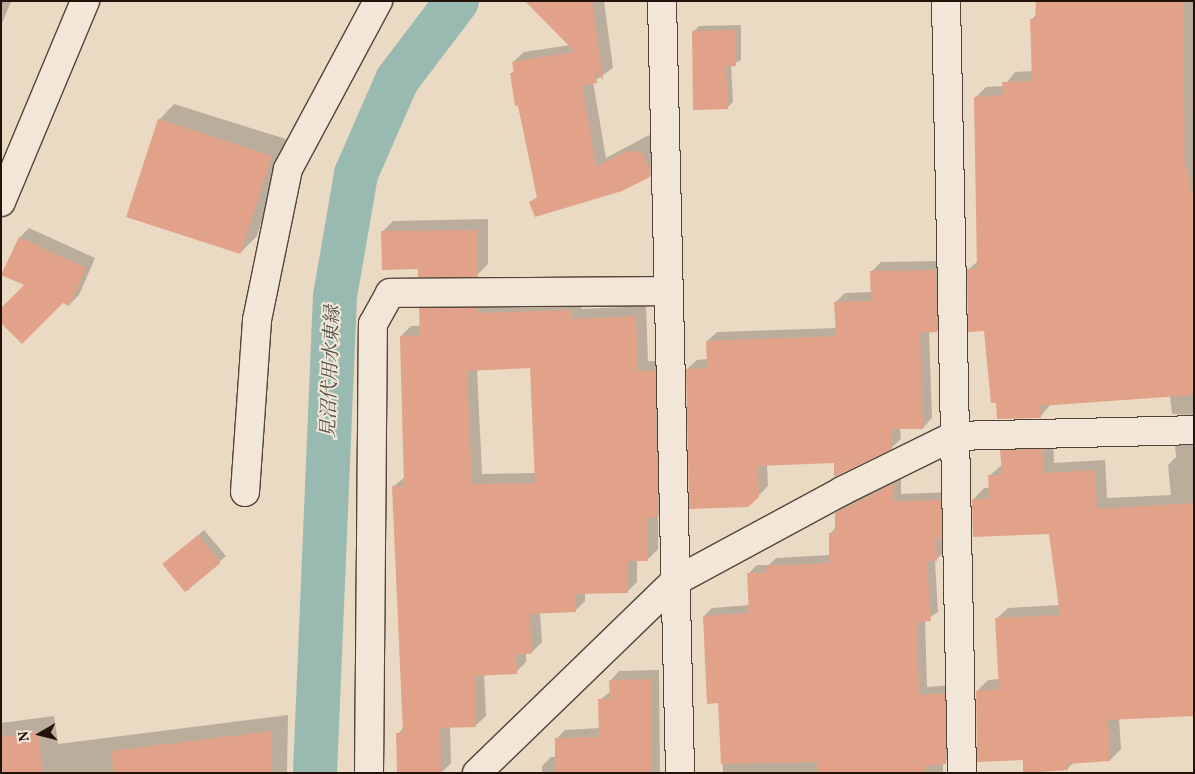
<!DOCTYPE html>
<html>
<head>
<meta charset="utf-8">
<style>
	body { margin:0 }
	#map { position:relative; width:1195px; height:774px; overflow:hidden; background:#ead9c3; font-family:Vollkorn,"Noto Serif JP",serif }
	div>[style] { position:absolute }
	.shadow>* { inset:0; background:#0003 }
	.canal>* { height:44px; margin:-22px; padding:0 22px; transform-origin:22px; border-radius:22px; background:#98bab0 }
	.building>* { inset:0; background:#e1a289; transform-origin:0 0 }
	.roads { filter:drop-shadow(1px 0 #544438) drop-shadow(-1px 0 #544438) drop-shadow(0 1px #544438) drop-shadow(0 -1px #544438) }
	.minor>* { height:28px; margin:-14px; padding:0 14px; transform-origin:14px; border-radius:14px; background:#f1e6d8 }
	span { translate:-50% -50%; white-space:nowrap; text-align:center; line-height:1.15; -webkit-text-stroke:4px #f1e6d8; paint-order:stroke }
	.water-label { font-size:19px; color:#4b4d43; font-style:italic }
	.frame { position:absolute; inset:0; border:2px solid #221209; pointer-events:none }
	.north { position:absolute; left:15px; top:709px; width:50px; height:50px; -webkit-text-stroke:4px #f1e6d8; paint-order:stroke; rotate:262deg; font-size:14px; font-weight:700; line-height:20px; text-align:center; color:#221209 }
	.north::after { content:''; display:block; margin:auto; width:18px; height:22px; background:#221209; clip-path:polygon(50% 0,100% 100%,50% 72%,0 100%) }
</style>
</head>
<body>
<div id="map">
	<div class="shadow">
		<div style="clip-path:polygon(1px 1px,11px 1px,1px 26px)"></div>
		<div style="clip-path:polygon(527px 1px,604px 1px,613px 68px,593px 82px,606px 158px,649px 135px,660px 158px,661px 165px,650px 176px,530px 203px,538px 196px,511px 74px,515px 70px,513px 62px,524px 52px,570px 45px)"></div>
		<div style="clip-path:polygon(1037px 1px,1194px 1px,1194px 415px,1172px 414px,1170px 396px,1051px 404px,1040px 417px,997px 402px,985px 330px,968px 270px,978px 261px,975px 98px,986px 87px,1004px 86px,1015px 72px,1033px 71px,1032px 19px,1037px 14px)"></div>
		<div style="clip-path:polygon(741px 25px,741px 60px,731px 65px,733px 102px,727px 108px,694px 31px,699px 26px)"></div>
		<div style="clip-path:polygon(174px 104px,286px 139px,257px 236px,241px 252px,159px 120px)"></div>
		<div style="clip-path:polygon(488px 219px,488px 264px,477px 275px,419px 268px,382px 232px,393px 221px)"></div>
		<div style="clip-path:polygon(29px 228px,95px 258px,79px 295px,69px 305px,3px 274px,20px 237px)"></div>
		<div style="clip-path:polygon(945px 261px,946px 322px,937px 331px,929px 331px,932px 418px,923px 428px,900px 428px,901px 439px,891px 448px,835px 462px,767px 465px,768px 486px,748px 506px,687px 369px,697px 360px,708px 359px,707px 341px,717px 332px,837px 328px,835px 303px,845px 293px,872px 292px,871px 272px,881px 262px)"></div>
		<div style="clip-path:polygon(evenodd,431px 299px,581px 300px,582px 309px,646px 306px,648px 361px,665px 361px,668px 506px,658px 516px,658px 549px,648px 559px,637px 560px,637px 582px,627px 592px,585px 593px,585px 601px,575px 611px,540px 613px,542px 642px,531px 653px,526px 653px,526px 662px,516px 672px,484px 674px,486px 716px,475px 726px,450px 727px,451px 763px,441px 773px,398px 734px,404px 727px,393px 487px,405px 477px,401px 336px,411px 326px,421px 326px,420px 309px,431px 299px,531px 366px,536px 473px,482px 474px,477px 369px,531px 366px)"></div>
		<div style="clip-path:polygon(1194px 435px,1194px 715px,1119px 718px,1121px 749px,1110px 760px,1074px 762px,1067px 769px,1024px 758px,977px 691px,988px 680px,1000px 679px,996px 619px,1008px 608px,1060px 605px,1050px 532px,973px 500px,984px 488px,990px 488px,989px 476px,1002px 465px,1001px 451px,1012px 440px,1053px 439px,1054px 463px,1105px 460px,1107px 498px,1171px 495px,1168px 465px,1176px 457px,1175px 447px,1186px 436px)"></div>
		<div style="clip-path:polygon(901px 476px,901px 494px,949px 492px,945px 552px,935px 560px,938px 612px,925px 620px,927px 687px,953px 685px,954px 755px,943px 763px,943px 773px,723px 773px,720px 702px,704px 616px,712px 608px,750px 605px,748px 574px,757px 565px,769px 565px,776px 558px,830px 555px,830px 534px,836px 527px,836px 513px,845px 505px)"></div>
		<div style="clip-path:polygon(204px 530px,226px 556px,187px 591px,170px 560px)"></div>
		<div style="clip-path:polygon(659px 670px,660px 773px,542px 773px,542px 766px,551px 757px,557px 757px,556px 739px,565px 730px,600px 728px,600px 700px,611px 691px,610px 681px,619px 671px)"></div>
		<div style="clip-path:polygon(288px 715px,287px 773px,1px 773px,1px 723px,54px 716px,58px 744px)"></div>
	</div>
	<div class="canal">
		<div style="left:315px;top:773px;width:477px;rotate:-87.6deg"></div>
		<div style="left:335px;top:296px;width:124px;rotate:-80.2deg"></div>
		<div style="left:356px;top:174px;width:103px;rotate:-66.4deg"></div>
		<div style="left:397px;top:80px;width:99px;rotate:-52.8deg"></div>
	</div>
	<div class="building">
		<div style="clip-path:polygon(525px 1px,592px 1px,603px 80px,595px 72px,597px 83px,582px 86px,596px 167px,627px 151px,641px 151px,650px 169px,650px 177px,622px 191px,535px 217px,529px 202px,537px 198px,518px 105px,515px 106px,510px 73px,514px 73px,512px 62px,575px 52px)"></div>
		<div style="clip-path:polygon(1036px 1px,1183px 1px,1185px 168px,1188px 168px,1190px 191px,1194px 191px,1194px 395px,1040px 406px,1041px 418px,997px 419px,996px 403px,991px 403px,984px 331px,968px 332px,967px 269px,977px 269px,974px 97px,1003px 95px,1002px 82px,1032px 81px,1030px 19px,1035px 19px)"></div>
		<div style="clip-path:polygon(736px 30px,736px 66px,726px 67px,728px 109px,693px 110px,692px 31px)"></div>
		<div style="left:158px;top:119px;width:120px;height:103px;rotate:18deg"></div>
		<div style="clip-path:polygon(477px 230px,478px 277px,418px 277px,418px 269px,382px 270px,381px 231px)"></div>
		<div style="clip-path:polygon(19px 237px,86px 268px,69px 306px,63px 303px,22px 344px,1px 323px,1px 308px,24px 285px,1px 275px)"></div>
		<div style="clip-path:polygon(936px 270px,937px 332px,920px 333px,923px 429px,891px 429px,892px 449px,834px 477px,834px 463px,758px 466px,759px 497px,748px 507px,689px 509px,686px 369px,707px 368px,706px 341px,836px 336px,834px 302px,871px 301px,870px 271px)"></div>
		<div style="clip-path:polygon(evenodd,419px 308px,478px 308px,478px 313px,572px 310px,572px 319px,636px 316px,638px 371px,655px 370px,658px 517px,648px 518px,648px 561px,627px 561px,628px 593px,575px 594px,576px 612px,529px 614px,532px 654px,516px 654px,517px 674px,475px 676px,476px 727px,440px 728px,441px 773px,397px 773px,396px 733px,403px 733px,392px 486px,404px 487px,400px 336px,420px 335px,419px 308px,530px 368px,535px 483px,472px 484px,467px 371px,530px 368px)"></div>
		<div style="clip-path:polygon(1042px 449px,1044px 473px,1095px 470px,1097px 509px,1194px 503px,1194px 716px,1108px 720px,1110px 761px,1067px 764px,1068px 770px,1023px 773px,1023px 760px,977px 762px,976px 691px,999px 689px,995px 618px,1060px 615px,1049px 534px,973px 537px,972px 499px,989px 499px,988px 475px,1002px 475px,1000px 450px)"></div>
		<div style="clip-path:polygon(893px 484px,893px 501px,941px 500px,942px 539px,936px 539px,937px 561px,927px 561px,931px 621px,917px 622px,919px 695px,945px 693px,946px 764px,925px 766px,925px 773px,818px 773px,818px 762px,721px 764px,718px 703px,707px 704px,703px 616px,749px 613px,747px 573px,766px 573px,766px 566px,829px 563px,829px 533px,835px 533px,835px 513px)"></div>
		<div style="left:198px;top:535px;width:36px;height:46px;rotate:51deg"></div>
		<div style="clip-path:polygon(651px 679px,652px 773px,555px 773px,555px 738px,599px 737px,598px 699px,610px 699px,609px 680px)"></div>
		<div style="clip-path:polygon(272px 731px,271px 773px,113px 773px,112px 751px)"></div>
		<div style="clip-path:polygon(38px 732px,43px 773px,1px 773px,1px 737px)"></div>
	</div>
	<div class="roads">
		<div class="minor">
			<div style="left:662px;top:1px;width:772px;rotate:88.66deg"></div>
			<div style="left:946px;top:1px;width:772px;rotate:88.81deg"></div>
			<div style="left:1px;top:202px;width:218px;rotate:-67.3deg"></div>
			<div style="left:245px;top:492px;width:172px;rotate:-86deg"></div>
			<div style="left:257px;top:320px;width:154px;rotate:-78.4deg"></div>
			<div style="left:288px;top:169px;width:191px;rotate:-61.8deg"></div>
			<div style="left:369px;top:773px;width:449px;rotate:-89.5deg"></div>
			<div style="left:373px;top:324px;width:35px;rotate:-61deg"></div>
			<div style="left:390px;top:293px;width:277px;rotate:-0.4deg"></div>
			<div style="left:477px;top:773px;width:274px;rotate:-44.1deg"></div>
			<div style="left:674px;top:582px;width:191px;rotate:-28.4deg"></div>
			<div style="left:842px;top:491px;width:125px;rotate:-26.2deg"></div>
			<div style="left:954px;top:436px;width:240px;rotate:-1.4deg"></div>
		</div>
	</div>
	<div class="water-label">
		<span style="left:332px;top:372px;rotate:-88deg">見沼代用水東縁</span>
	</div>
	<div class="frame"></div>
	<div class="north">N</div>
</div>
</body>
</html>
